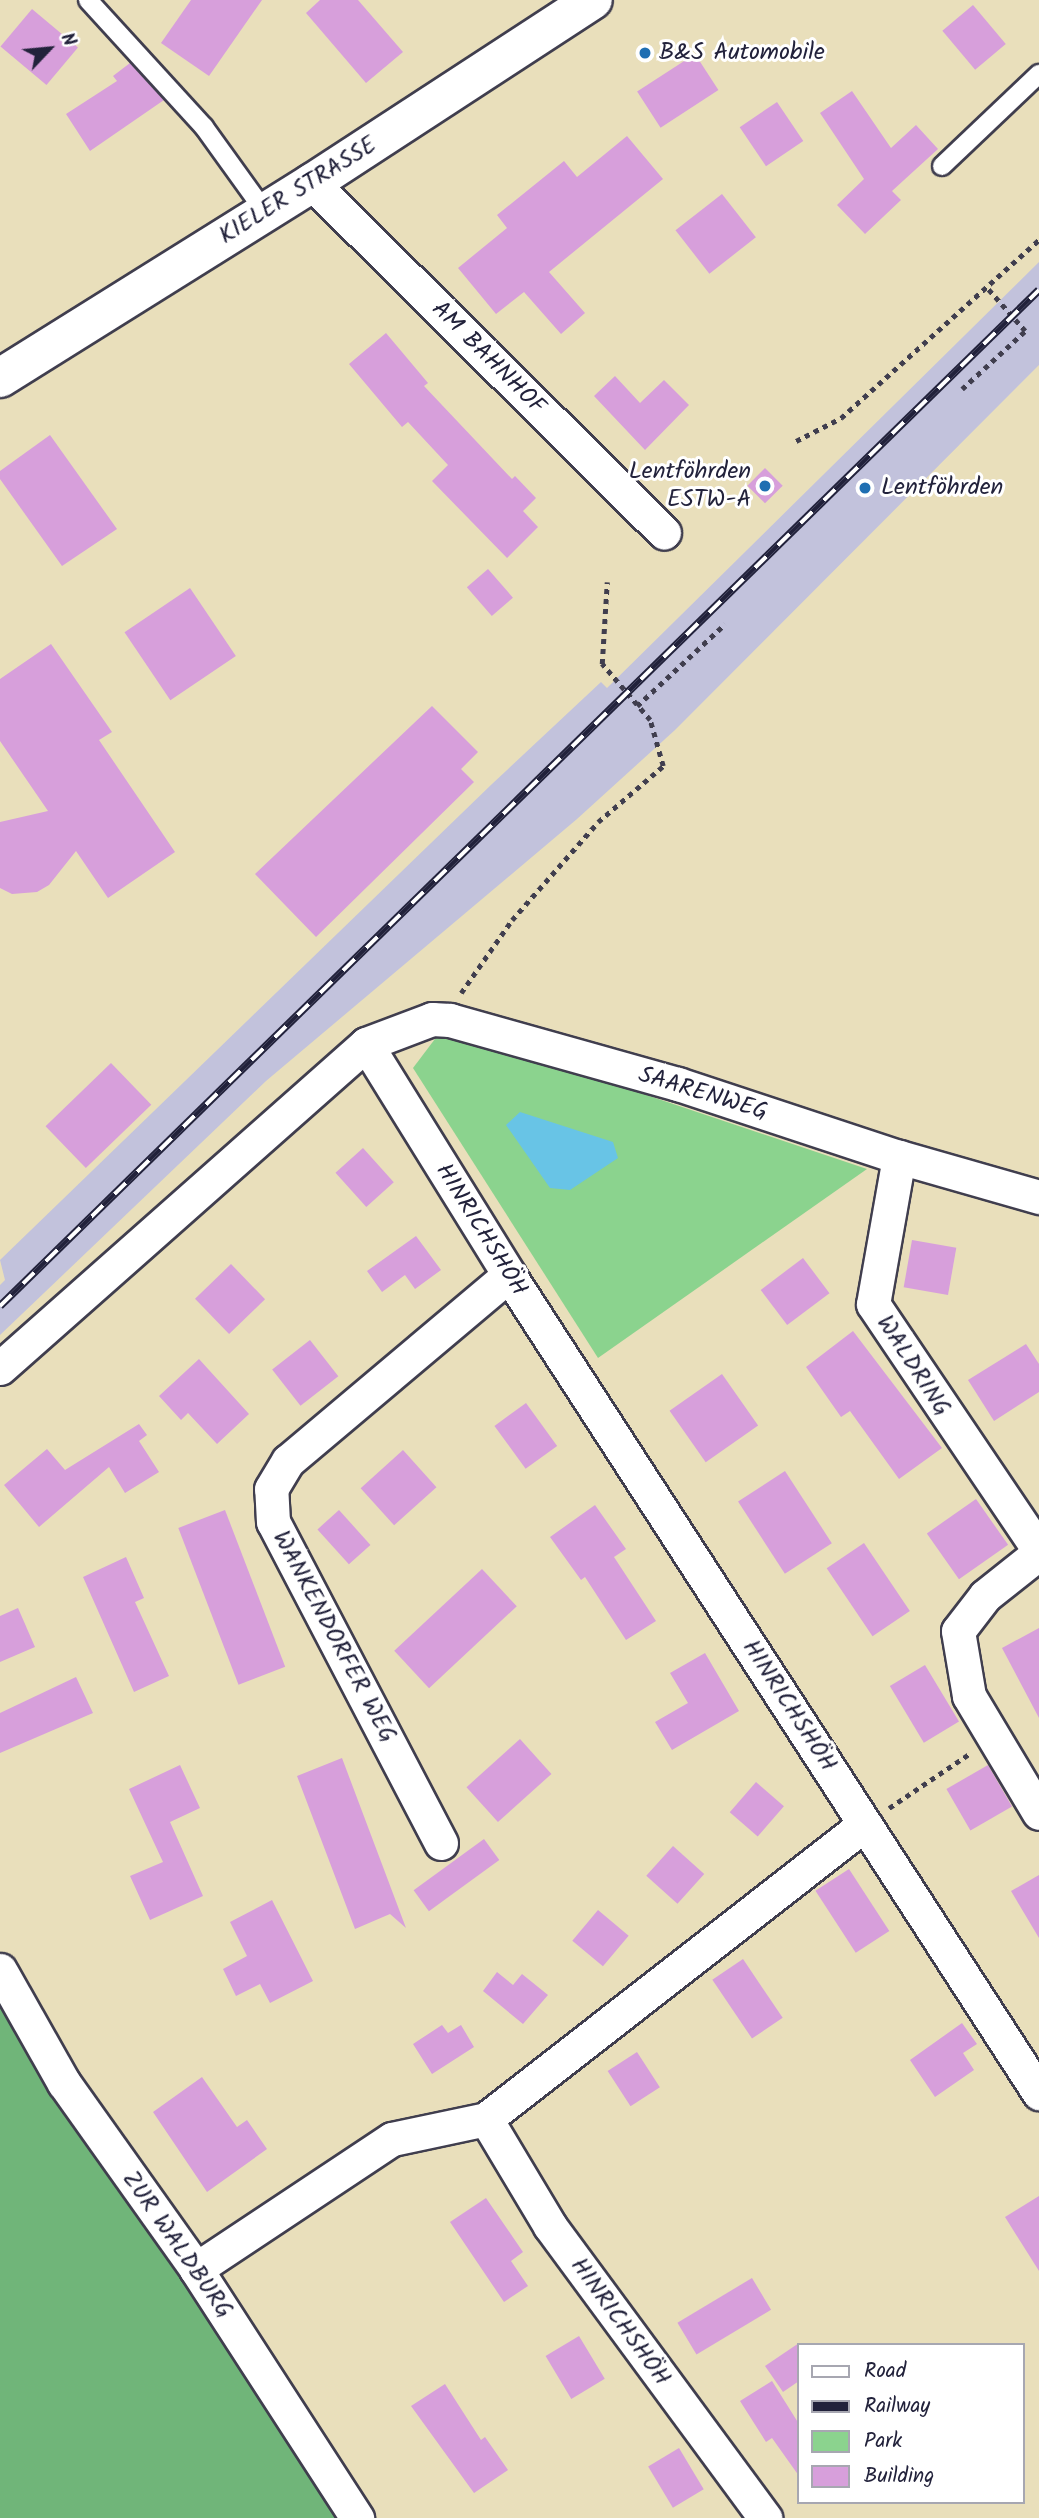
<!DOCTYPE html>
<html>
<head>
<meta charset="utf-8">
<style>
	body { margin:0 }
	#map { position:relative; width:1039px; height:2518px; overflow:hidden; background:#e9dfbb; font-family:Kalam,sans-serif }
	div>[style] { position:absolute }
	.industrial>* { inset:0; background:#c2c2dc }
	.green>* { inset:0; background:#8bd38e }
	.forest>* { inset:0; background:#70b579 }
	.water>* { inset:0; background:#68c4e6 }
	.building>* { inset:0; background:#d79fdb; transform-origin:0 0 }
	.path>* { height:4.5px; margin-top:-2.25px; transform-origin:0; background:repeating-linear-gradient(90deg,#403e4e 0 5px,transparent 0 10px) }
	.roads { filter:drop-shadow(2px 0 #403e4e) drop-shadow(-2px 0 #403e4e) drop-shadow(0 2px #403e4e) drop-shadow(0 -2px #403e4e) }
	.service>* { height:18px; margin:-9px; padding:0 9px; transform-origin:9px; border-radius:9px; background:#fff }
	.minor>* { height:33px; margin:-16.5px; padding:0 16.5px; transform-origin:16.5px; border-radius:16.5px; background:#fff }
	.primary>* { height:38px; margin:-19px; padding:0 19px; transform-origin:19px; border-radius:19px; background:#fff }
	.rail>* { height:8px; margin-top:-4px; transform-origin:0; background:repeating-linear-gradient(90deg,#fff 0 16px,#22223b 0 32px); box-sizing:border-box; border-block:2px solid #22223b }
	.dots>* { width:19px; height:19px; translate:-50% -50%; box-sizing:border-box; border:4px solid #fff; border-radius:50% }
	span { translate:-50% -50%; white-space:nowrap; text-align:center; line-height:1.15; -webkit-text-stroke:6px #fff; paint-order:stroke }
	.poi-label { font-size:24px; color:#22223b }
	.left { translate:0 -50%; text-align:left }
	.right { translate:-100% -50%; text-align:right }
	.street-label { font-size:24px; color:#22223b }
	.legend { position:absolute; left:797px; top:2343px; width:228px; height:161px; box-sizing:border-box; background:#fff; border:2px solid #a7a7b1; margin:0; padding:9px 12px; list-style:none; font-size:21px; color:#22223b }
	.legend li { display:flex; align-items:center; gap:14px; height:35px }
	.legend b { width:35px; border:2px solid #a7a7b1 }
	.north { position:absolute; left:14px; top:14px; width:70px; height:70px; -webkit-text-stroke:5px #fff; paint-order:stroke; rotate:64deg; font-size:19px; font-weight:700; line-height:28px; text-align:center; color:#22223b }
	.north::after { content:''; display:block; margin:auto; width:24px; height:32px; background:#22223b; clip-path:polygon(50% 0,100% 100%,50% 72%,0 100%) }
</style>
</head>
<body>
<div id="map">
	<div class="industrial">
		<div style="clip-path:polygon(1039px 262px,1039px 365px,675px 730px,577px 819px,266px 1081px,0 1335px,0 1285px,5px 1280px,0 1260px,492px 784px,601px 682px,607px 688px)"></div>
	</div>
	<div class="green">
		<div style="clip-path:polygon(444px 1027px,867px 1169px,598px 1358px,413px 1068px)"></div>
	</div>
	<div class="forest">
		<div style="clip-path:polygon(0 2002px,292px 2435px,341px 2518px,0 2518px)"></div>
	</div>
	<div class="water">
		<div style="clip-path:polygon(520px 1112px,613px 1142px,618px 1158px,570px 1190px,550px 1188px,506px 1125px)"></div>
	</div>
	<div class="building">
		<div style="clip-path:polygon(191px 0,262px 0,209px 76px,161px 43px)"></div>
		<div style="clip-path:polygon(320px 0,358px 0,403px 52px,366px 83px,306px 13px)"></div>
		<div style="left:973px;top:5px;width:51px;height:40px;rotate:50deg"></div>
		<div style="left:32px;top:9px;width:60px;height:49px;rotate:40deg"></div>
		<div style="left:695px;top:54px;width:43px;height:69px;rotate:57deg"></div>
		<div style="clip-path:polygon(130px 63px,164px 100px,90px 151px,66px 114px,117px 81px,113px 76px)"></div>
		<div style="clip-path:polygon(852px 91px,891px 148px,916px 125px,938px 149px,892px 191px,901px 200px,865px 234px,837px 205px,864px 179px,820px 113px)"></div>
		<div style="left:777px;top:102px;width:47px;height:45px;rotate:56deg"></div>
		<div style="clip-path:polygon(627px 136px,663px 179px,549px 272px,585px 313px,561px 334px,524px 292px,496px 314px,458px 268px,507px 228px,497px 215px,564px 161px,577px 177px)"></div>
		<div style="left:722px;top:194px;width:55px;height:59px;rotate:52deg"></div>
		<div style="clip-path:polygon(386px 333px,428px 383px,424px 386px,512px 479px,515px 476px,536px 498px,523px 511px,538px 527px,507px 558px,432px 481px,448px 465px,408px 422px,402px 427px,349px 364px)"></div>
		<div style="clip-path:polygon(615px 376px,640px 403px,664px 380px,689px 405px,645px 450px,594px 396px)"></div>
		<div style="clip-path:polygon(50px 435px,117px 529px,62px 566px,0 479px,0 471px)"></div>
		<div style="left:765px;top:468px;width:25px;height:25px;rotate:45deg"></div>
		<div style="left:488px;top:569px;width:38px;height:28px;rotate:49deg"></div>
		<div style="left:190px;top:588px;width:82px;height:79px;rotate:56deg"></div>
		<div style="clip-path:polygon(51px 644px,112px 732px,99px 740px,175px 852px,108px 898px,76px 851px,49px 885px,37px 892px,12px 894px,0 888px,0 822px,48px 811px,0 741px,0 679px)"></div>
		<div style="clip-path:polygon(432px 706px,478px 752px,461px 769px,474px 782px,316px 937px,255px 874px)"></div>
		<div style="left:111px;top:1063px;width:58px;height:91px;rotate:46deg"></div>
		<div style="left:363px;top:1148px;width:46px;height:37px;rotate:48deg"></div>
		<div style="clip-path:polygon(416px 1236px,441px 1270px,415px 1289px,405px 1275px,382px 1292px,367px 1271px)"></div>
		<div style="left:912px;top:1240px;width:45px;height:48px;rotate:10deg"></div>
		<div style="left:803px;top:1258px;width:44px;height:53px;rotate:53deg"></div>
		<div style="left:231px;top:1264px;width:49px;height:50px;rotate:46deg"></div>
		<div style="clip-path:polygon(853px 1331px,942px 1448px,899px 1479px,850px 1411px,841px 1417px,806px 1367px)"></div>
		<div style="left:310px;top:1340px;width:46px;height:48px;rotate:52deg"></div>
		<div style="clip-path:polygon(1026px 1344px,1039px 1364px,1039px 1392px,994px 1421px,968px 1380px)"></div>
		<div style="clip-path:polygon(199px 1359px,249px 1414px,217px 1444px,188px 1413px,181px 1420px,159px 1396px)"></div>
		<div style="left:722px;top:1374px;width:63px;height:64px;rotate:55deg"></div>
		<div style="left:526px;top:1403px;width:53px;height:39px;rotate:54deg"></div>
		<div style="clip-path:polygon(139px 1424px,147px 1435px,139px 1441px,159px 1472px,125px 1493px,109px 1467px,39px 1527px,4px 1485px,47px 1449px,65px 1470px)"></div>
		<div style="left:403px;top:1450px;width:50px;height:57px;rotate:48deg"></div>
		<div style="left:785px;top:1471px;width:86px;height:56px;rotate:57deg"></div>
		<div style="left:976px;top:1499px;width:56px;height:60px;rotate:55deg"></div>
		<div style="clip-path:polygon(595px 1505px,626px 1549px,614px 1557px,656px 1621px,626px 1640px,585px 1577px,581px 1580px,550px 1537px)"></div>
		<div style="left:225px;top:1510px;width:168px;height:50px;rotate:69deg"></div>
		<div style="left:339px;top:1510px;width:47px;height:29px;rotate:48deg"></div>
		<div style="left:864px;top:1543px;width:82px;height:45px;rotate:56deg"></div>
		<div style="clip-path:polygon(126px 1557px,144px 1598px,135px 1602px,169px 1676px,134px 1692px,83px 1577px)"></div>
		<div style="left:482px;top:1569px;width:51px;height:120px;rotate:47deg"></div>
		<div style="clip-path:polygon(18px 1608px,35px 1647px,0 1662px,0 1616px)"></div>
		<div style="clip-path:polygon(1039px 1628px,1039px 1718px,1002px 1648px)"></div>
		<div style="clip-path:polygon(705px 1653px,739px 1711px,672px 1750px,655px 1722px,688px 1703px,670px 1673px)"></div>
		<div style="left:925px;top:1665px;width:66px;height:41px;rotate:59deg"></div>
		<div style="clip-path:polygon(76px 1677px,93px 1713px,0 1753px,0 1713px)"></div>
		<div style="left:520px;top:1739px;width:47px;height:72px;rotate:48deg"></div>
		<div style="clip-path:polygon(342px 1758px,406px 1928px,390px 1914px,355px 1929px,297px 1776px)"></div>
		<div style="clip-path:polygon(180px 1765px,200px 1808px,170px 1822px,203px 1896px,150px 1920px,130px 1876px,163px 1862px,129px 1789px)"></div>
		<div style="left:988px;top:1765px;width:48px;height:48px;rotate:60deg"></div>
		<div style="left:756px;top:1782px;width:37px;height:40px;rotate:41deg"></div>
		<div style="left:484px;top:1839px;width:26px;height:87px;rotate:54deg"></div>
		<div style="left:673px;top:1846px;width:42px;height:40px;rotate:42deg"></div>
		<div style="left:849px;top:1869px;width:74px;height:40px;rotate:57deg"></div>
		<div style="clip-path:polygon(1039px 1875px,1039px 1938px,1011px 1891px)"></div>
		<div style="clip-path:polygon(272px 1900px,313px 1981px,270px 2003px,260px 1984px,236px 1996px,223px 1969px,247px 1956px,230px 1922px)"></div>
		<div style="left:598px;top:1910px;width:40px;height:40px;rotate:40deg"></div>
		<div style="left:743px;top:1959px;width:71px;height:37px;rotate:56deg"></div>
		<div style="clip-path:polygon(497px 1972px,513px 1985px,522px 1974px,548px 1995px,523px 2024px,483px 1991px)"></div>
		<div style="clip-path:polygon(962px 2023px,977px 2044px,963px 2053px,974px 2070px,935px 2097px,910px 2060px)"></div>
		<div style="clip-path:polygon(442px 2025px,448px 2033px,461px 2025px,474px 2047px,432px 2074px,413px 2044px)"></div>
		<div style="left:637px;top:2052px;width:42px;height:35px;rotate:57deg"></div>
		<div style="clip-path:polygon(202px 2077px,237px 2127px,247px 2120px,267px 2149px,207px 2192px,153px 2112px)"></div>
		<div style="clip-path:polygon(1039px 2196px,1039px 2271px,1005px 2217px)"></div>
		<div style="clip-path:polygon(486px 2198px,523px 2252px,511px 2261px,528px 2286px,504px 2302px,450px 2222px)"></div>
		<div style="left:752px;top:2278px;width:37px;height:87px;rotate:59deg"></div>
		<div style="left:579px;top:2336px;width:50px;height:39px;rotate:59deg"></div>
		<div style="clip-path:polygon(799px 2343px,799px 2381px,783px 2392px,765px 2366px)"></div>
		<div style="clip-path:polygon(772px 2381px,799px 2424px,799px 2476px,772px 2438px,766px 2442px,740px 2401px)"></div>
		<div style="clip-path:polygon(445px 2384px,481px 2440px,485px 2437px,508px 2470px,474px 2493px,411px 2406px)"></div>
		<div style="left:679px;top:2448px;width:48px;height:36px;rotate:59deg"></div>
	</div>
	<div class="path">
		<div style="left:962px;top:389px;width:86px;rotate:-42.6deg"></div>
		<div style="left:1025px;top:331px;width:57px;rotate:-131.5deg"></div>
		<div style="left:796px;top:441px;width:51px;rotate:-27.1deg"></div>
		<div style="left:841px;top:418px;width:266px;rotate:-42deg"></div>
		<div style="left:637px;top:706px;width:120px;rotate:-43deg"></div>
		<div style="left:461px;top:993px;width:89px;rotate:-55.1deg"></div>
		<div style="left:512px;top:920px;width:130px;rotate:-48.7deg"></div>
		<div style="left:598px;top:822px;width:86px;rotate:-40.7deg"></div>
		<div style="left:663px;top:766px;width:48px;rotate:-105.8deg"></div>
		<div style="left:650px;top:720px;width:74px;rotate:-130.6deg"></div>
		<div style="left:602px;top:664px;width:82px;rotate:-86.5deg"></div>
		<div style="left:889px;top:1808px;width:97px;rotate:-34deg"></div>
	</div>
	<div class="roads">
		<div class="service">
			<div style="left:88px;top:0;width:172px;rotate:47.6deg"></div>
			<div style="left:204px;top:127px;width:105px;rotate:54.3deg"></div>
			<div style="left:942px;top:166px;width:134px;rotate:-43.5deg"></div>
		</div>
		<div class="minor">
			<div style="left:312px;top:183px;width:496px;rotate:44.8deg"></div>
			<div style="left:366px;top:1044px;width:272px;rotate:58.2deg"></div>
			<div style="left:509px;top:1275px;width:975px;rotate:57.06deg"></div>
			<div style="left:899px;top:1157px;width:149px;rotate:100deg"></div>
			<div style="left:873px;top:1304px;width:297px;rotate:56deg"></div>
			<div style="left:0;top:1368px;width:489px;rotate:-41.5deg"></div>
			<div style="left:366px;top:1044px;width:71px;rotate:-20.7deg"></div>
			<div style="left:432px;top:1019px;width:18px;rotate:3deg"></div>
			<div style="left:450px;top:1020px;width:237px;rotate:15.7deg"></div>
			<div style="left:678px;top:1084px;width:233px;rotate:18.3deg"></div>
			<div style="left:899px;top:1157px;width:146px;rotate:15.9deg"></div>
			<div style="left:1039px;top:1553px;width:69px;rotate:141.5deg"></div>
			<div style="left:985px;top:1596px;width:44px;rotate:127.6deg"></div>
			<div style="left:958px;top:1631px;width:66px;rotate:80.4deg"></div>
			<div style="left:969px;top:1696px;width:136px;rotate:59.1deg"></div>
			<div style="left:441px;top:1843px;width:362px;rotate:-117.6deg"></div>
			<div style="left:273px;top:1522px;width:33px;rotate:-93deg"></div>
			<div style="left:271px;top:1489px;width:33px;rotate:-59deg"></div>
			<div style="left:288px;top:1461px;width:289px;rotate:-40.1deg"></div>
			<div style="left:0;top:1970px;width:130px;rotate:60.5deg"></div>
			<div style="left:64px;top:2083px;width:228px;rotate:54.6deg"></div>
			<div style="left:196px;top:2269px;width:297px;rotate:57.1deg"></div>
			<div style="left:486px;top:2119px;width:125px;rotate:59.1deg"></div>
			<div style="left:550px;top:2226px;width:363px;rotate:53.6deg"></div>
			<div style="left:196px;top:2269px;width:235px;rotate:-33.6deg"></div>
			<div style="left:392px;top:2139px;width:96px;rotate:-12deg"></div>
			<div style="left:486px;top:2119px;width:480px;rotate:-37.9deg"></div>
		</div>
		<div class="primary">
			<div style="left:0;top:378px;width:368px;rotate:-32deg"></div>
			<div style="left:312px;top:183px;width:335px;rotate:-33.1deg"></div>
		</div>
	</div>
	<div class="rail">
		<div style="left:0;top:1306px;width:1453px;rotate:-44.36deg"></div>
	</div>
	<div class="dots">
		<div style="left:645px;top:53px;background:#1f6fb2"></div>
		<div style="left:765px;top:486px;background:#1f6fb2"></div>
		<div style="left:865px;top:488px;background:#1f6fb2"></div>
	</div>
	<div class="poi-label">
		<span class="left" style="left:659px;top:53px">B&amp;S Automobile</span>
		<span class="right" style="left:751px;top:486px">Lentföhrden<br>ESTW-A</span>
		<span class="left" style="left:881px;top:488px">Lentföhrden</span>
	</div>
	<div class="street-label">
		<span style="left:298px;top:191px;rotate:-32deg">KIELER STRASSE</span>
		<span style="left:488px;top:358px;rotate:45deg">AM BAHNHOF</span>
		<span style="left:703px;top:1094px;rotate:17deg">SAARENWEG</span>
		<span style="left:481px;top:1230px;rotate:58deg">HINRICHSHÖH</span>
		<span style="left:913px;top:1366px;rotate:57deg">WALDRING</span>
		<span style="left:334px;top:1637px;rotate:62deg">WANKENDORFER WEG</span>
		<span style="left:789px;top:1706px;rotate:57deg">HINRICHSHÖH</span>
		<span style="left:177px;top:2245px;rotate:55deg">ZUR WALDBURG</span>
		<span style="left:620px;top:2322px;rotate:54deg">HINRICHSHÖH</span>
	</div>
	<ul class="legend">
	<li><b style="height:9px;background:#fff"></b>Road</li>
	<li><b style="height:9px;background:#22223b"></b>Railway</li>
	<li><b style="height:19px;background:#8bd38e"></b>Park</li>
	<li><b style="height:19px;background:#d79fdb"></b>Building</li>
	</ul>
	<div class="north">N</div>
</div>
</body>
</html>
